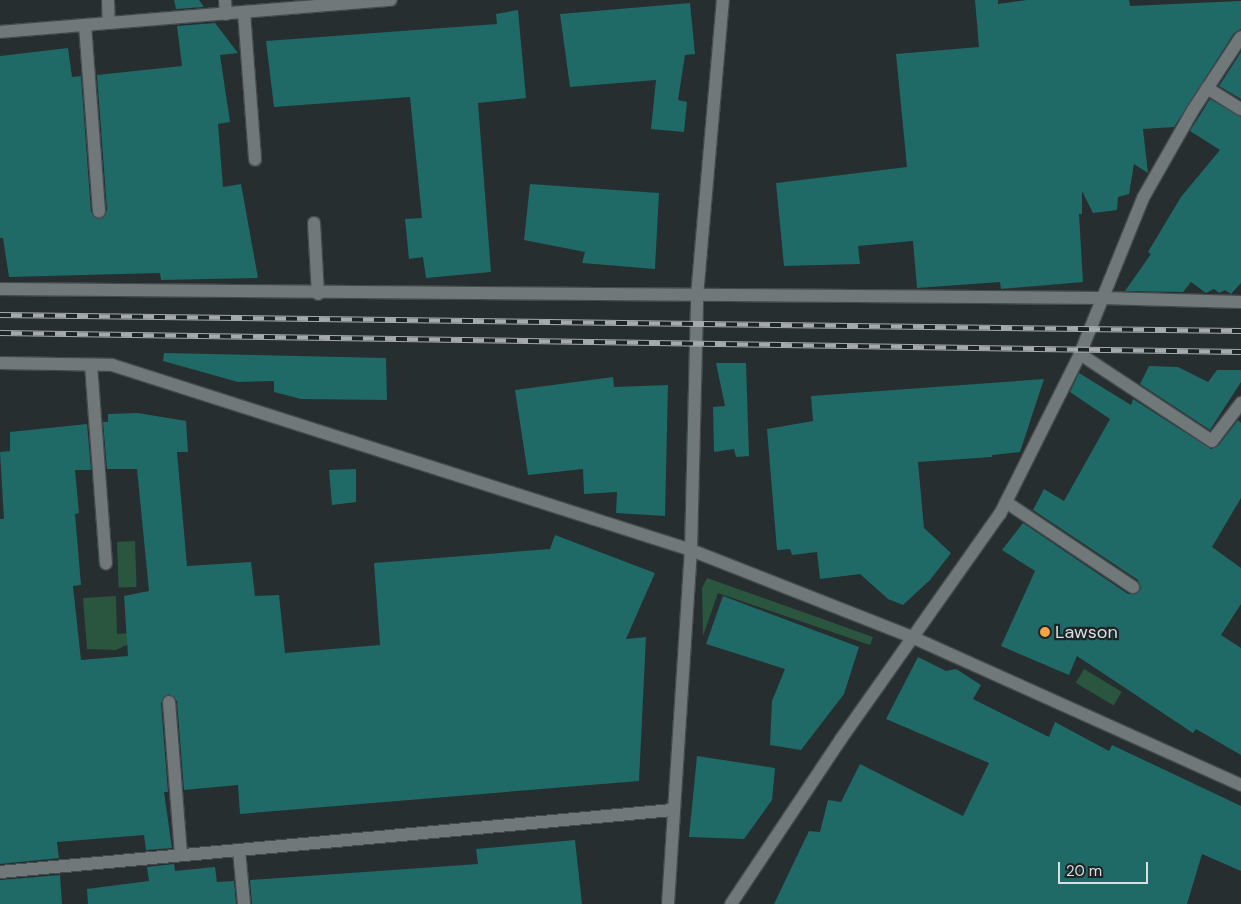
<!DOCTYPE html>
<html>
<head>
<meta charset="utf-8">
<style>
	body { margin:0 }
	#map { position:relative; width:1241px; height:904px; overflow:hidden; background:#272e30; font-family:"DM Sans",sans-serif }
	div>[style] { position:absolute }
	.green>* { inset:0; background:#2a553f; transform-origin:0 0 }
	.building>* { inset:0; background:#1f6966 }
	.roads { filter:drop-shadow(1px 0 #454a4c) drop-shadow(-1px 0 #454a4c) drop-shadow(0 1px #454a4c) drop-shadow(0 -1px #454a4c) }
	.minor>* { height:12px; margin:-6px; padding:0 6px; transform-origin:6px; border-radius:6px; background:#70787a }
	.rail>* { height:5.5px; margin-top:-2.75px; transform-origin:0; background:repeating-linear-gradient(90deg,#1d2426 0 11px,#a5aaac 0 22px); box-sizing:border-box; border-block:1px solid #a5aaac }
	.dots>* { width:14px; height:14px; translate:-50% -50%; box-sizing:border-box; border:2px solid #1d2426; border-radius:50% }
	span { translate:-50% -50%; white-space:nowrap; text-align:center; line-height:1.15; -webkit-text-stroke:4.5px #1d2426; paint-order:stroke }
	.poi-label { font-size:18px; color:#dadfe0 }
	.left { translate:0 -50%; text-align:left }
	.scale { position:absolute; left:1058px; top:862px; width:90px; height:22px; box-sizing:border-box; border:2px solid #dadfe0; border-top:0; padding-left:6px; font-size:15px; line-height:18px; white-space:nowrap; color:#dadfe0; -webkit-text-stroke:4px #1d2426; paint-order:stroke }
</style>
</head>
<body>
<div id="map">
	<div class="green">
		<div style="left:135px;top:541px;width:46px;height:18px;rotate:88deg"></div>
		<div style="clip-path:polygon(707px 578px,873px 637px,870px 645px,718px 593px,703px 636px,702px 588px)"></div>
		<div style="clip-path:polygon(116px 596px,117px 634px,132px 633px,131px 643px,116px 650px,87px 649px,83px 598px)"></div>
		<div style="left:1084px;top:669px;width:44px;height:16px;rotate:31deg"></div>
	</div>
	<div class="building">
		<div style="clip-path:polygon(174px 0,199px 0,204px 7px,176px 9px)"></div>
		<div style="clip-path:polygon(975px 0,998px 0,998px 4px,1027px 0,1129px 0,1130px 6px,1241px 1px,1241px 29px,1234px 33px,1174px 127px,1143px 129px,1148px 173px,1134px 164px,1129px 194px,1118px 197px,1117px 210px,1093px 213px,1082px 191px,1082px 214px,1079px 214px,1083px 282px,1001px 289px,1000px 282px,917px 288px,913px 241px,858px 246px,860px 264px,784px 266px,776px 183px,907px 167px,896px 54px,979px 47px)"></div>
		<div style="clip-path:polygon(690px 3px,695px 54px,685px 55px,678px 100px,687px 102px,684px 132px,651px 129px,656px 80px,570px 87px,560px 14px)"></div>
		<div style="clip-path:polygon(518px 10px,526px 98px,478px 103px,491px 272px,426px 278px,423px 257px,409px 259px,405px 219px,422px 218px,410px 97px,274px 107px,266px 41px,497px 24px,496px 14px)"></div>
		<div style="clip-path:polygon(215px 23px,238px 53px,220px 55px,230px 122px,218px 124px,223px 187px,241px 184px,258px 278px,161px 280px,160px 273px,9px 277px,3px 238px,0 238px,0 56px,68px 48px,72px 77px,81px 76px,91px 212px,100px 219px,107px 210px,97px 75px,182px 66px,177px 26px)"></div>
		<div style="clip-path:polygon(1241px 52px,1241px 99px,1219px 86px)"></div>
		<div style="clip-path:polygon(1210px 99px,1241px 117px,1241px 283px,1231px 294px,1225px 290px,1219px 293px,1214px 289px,1206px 293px,1191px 282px,1183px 292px,1125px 291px,1151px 254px,1148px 252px,1181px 197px,1220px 150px,1190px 131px)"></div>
		<div style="clip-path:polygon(530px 184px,659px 193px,655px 269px,582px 263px,585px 252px,524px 240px)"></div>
		<div style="clip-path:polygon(164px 353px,386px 358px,387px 400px,301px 399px,274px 392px,274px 381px,238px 382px,163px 361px)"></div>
		<div style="clip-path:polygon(716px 363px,746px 363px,749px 456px,736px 457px,734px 449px,714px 452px,713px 407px,725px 406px)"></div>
		<div style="clip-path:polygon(1149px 366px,1178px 367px,1208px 382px,1217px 370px,1241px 370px,1241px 382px,1210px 430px,1140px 384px)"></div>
		<div style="clip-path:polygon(1079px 373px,1131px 405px,1133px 399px,1211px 449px,1218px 446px,1238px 420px,1241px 423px,1241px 498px,1212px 547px,1241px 568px,1241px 604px,1221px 635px,1241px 648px,1241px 755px,1196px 729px,1193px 733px,1077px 656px,1069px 675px,1001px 646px,1035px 571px,1002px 550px,1023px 523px,1128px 594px,1136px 594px,1141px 588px,1138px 580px,1033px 510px,1044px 489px,1064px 501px,1110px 419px,1070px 392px)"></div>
		<div style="clip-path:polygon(613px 377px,614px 387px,668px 385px,665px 516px,616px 513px,617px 492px,584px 494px,583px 469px,528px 475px,515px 390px)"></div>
		<div style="clip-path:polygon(1044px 379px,1020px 452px,992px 455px,992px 457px,918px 462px,924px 528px,951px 553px,930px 580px,903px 605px,888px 599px,860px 574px,820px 579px,817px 552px,792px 555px,790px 549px,777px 550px,767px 429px,813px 421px,811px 396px)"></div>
		<div style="clip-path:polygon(138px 413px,186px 421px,188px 452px,177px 452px,187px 566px,251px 562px,255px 596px,279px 595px,285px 653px,380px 645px,374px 563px,550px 549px,555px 535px,655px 573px,626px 639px,646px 637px,639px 781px,240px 814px,238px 785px,184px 790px,177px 701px,168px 694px,161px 703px,168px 792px,164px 792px,172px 848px,146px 850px,144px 835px,57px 842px,59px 858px,0 864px,0 519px,4px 519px,0 452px,10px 451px,10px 432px,87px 424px,91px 470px,75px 470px,79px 513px,75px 514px,81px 585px,73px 586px,81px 660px,128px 656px,124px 596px,149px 591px,137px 469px,107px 469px,103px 422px,108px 422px,108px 414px)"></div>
		<div style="clip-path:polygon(356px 469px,356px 502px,332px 505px,329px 470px)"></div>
		<div style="clip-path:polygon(723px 596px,859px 647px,844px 694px,801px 750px,770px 745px,772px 701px,785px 669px,706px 644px)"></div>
		<div style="clip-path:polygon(918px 657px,946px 671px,956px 669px,981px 685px,973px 699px,1049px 737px,1055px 722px,1109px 751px,1112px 745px,1241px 806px,1241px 871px,1202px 854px,1187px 904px,774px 904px,809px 831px,820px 832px,828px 800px,841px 802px,860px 764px,963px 816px,989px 763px,886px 719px)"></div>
		<div style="clip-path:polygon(697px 756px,775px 768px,772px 800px,744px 839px,689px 837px)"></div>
		<div style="clip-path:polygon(575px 840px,582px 904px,252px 904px,250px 880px,478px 864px,476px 849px)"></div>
		<div style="clip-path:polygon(174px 864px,175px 871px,215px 867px,217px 882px,234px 881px,236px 904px,88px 904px,87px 889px,149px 881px,147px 867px)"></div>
		<div style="clip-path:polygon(60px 875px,62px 904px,0 904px,0 880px)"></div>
	</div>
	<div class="roads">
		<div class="minor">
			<div style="left:108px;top:0;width:23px;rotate:88deg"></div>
			<div style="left:225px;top:0;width:14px;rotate:86deg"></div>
			<div style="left:244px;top:12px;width:148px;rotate:85.7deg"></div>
			<div style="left:85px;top:25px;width:187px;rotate:85.7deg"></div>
			<div style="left:0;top:32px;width:392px;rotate:-4.7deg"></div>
			<div style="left:1207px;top:88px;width:40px;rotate:32deg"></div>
			<div style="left:314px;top:223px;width:71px;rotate:86.8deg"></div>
			<div style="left:0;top:289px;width:1102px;rotate:0.47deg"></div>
			<div style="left:1102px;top:298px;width:139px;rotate:1.6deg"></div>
			<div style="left:1080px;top:354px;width:158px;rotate:33.4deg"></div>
			<div style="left:1212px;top:441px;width:48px;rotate:-52.7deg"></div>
			<div style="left:0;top:363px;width:112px;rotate:1deg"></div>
			<div style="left:112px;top:365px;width:608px;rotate:17.72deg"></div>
			<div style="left:691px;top:550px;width:240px;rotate:21.5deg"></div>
			<div style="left:914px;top:638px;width:359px;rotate:24.2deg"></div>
			<div style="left:91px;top:365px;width:199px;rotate:85.7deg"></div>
			<div style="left:1006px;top:502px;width:153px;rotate:33.8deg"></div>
			<div style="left:169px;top:702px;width:153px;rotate:85.5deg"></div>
			<div style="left:239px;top:850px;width:54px;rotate:84.7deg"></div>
			<div style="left:0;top:872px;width:675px;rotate:-5.27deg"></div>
			<div style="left:668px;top:904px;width:355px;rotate:-86.3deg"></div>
			<div style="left:691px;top:550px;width:254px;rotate:-88.6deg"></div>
			<div style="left:697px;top:296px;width:297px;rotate:-85deg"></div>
			<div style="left:731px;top:904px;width:198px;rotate:-56.3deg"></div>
			<div style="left:841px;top:739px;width:276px;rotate:-54.8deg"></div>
			<div style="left:1000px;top:514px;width:179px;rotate:-63.4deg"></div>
			<div style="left:1080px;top:354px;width:168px;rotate:-68deg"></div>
			<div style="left:1143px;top:198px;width:101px;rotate:-60.4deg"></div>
			<div style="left:1193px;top:110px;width:87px;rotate:-56.7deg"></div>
		</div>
	</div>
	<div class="rail">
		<div style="left:0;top:315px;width:1241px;rotate:0.74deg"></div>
		<div style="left:0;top:333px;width:1241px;rotate:0.88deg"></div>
	</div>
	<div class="dots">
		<div style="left:1045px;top:632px;background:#f5a345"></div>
	</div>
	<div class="poi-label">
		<span class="left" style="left:1055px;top:632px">Lawson</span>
	</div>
	<div class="scale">20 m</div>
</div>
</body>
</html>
